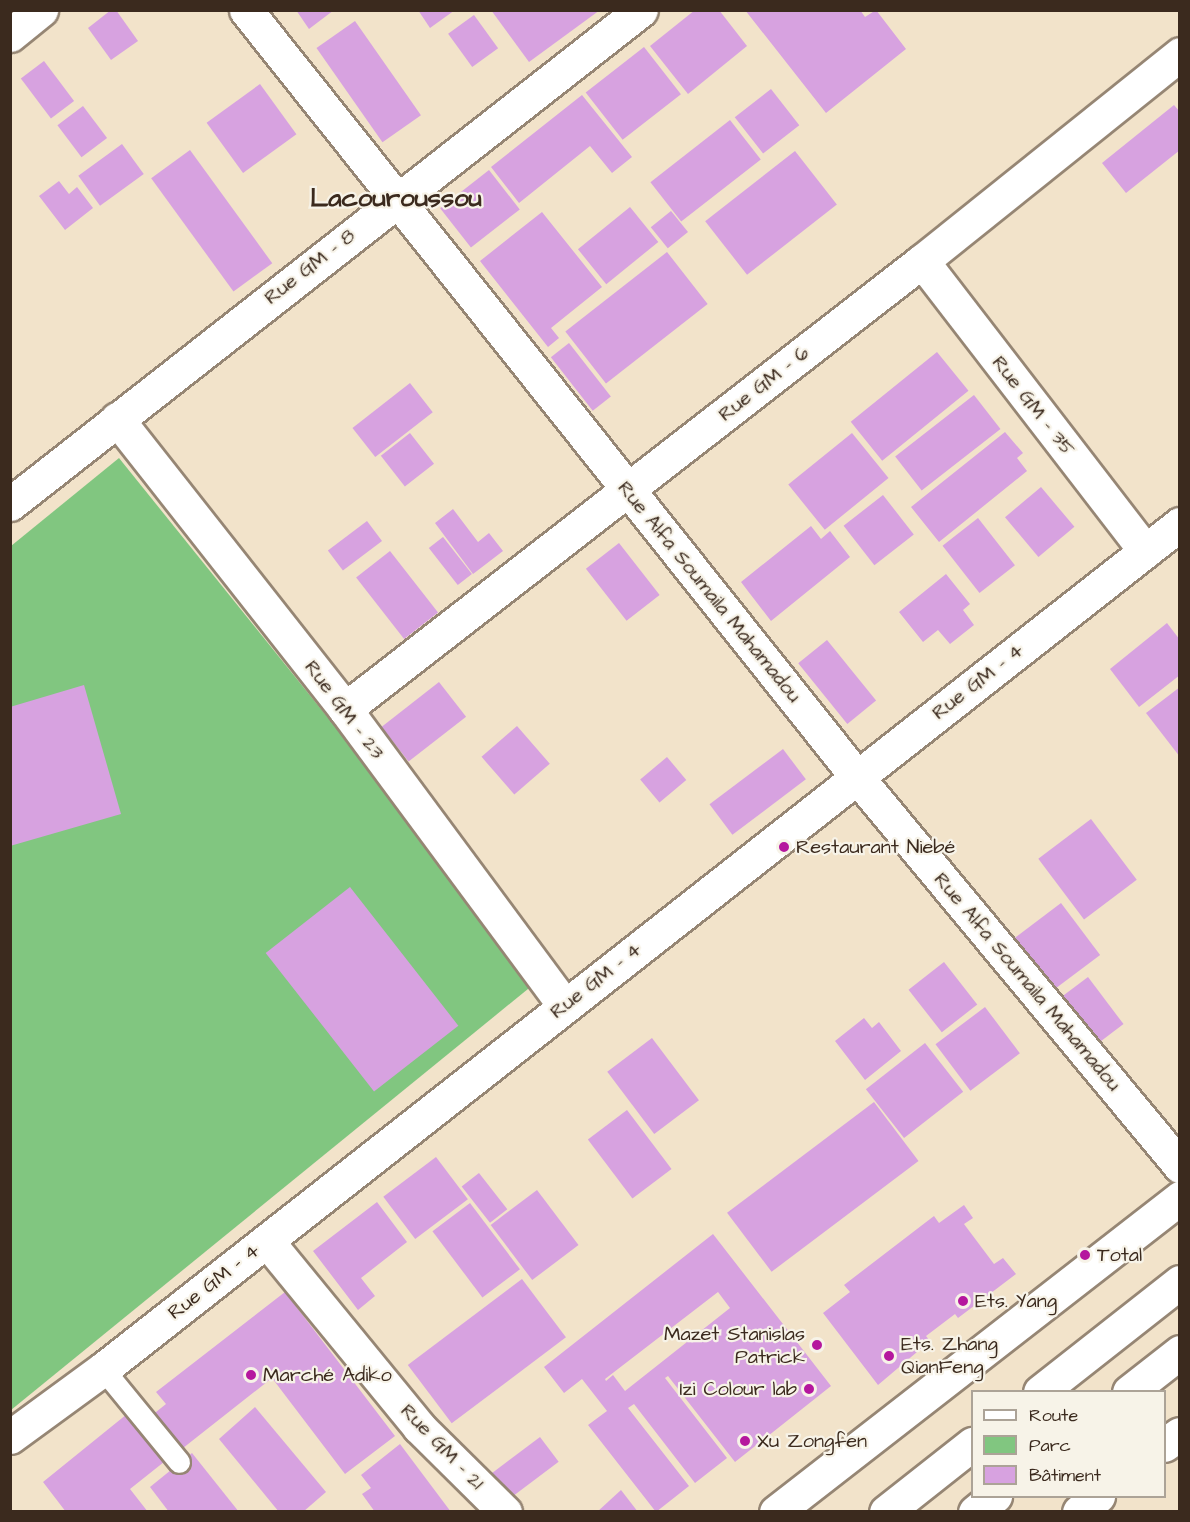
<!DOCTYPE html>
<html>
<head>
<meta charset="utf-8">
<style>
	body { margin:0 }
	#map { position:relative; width:1190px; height:1522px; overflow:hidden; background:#f2e3ca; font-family:"Architects Daughter",sans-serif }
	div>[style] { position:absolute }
	.green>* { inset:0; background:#81c680 }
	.building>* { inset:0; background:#d7a2e0; transform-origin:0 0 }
	.roads { filter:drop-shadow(2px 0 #968674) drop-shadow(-2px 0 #968674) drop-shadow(0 2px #968674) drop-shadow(0 -2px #968674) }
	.service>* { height:21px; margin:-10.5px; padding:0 10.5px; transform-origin:10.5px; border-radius:10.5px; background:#fff }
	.minor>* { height:33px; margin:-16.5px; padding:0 16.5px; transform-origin:16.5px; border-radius:16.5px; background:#fff }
	.secondary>* { height:33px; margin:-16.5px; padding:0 16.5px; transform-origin:16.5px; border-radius:16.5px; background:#fff }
	.trunk>* { height:33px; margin:-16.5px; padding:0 16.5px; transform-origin:16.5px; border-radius:16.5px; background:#fff }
	.dots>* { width:16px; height:16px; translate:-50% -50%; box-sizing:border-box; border:3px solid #f7f3e8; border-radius:50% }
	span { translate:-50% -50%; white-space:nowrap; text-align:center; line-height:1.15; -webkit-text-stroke:4.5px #f7f3e8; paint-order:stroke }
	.street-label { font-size:20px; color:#3b2a1e }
	.poi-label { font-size:20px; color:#3b2a1e }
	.left { translate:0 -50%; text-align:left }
	.right { translate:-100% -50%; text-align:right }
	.district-label { font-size:26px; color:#3b2a1e; font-weight:700 }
	.frame { position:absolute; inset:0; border:12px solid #3b2a1e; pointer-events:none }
	.legend { position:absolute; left:971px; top:1390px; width:195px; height:108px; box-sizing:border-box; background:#f7f3e8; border:2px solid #aca397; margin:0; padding:8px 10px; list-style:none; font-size:18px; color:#3b2a1e }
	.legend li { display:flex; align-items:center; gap:12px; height:30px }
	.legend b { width:30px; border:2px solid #aca397 }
</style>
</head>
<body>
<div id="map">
	<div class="green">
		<div style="clip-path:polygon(119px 458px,539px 980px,11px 1410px,11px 546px)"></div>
	</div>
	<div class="building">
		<div style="clip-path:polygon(111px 10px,116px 10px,138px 41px,111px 60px,88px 28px)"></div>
		<div style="clip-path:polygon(296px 10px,334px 10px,309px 29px)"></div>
		<div style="clip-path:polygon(418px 10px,455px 10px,430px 28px)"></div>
		<div style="clip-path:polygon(491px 10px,600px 10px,529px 62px)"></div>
		<div style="clip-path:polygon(695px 10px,719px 10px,747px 46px,688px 94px,650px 46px)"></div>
		<div style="clip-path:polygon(745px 10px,860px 10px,865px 17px,876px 10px,906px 49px,826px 113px)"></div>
		<div style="left:474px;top:15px;width:41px;height:32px;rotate:54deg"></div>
		<div style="left:355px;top:21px;width:115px;height:47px;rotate:55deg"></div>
		<div style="left:644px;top:47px;width:60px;height:74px;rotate:52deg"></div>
		<div style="left:44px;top:61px;width:50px;height:29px;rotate:53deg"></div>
		<div style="left:260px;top:84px;width:62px;height:66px;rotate:54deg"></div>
		<div style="left:771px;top:89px;width:46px;height:46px;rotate:52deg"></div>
		<div style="clip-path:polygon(582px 95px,632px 157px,612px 173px,590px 146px,519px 203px,491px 167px)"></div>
		<div style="clip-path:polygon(1174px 105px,1180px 112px,1180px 150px,1126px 193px,1102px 163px)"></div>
		<div style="left:83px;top:106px;width:40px;height:32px;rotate:53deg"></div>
		<div style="left:730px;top:120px;width:50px;height:101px;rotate:52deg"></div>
		<div style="left:122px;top:144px;width:37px;height:54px;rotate:54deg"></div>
		<div style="left:190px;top:150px;width:140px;height:48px;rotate:54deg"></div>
		<div style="left:795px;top:151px;width:68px;height:114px;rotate:52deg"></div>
		<div style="left:489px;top:170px;width:50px;height:62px;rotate:52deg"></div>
		<div style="clip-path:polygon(59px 181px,69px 194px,77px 187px,93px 208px,65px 230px,39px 196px)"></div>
		<div style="left:630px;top:207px;width:45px;height:67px;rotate:51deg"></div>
		<div style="left:671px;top:211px;width:27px;height:26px;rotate:51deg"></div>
		<div style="clip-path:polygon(542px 212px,602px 287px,551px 328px,559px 338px,548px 347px,480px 261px)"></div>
		<div style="left:667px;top:252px;width:66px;height:129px;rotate:52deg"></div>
		<div style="left:569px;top:343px;width:68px;height:23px;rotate:52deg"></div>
		<div style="left:937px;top:352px;width:50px;height:111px;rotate:51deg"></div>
		<div style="left:410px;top:383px;width:37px;height:73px;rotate:52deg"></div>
		<div style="left:974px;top:395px;width:43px;height:100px;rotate:52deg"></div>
		<div style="clip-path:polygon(1005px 432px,1023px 453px,1017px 458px,1027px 471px,939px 542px,911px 507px)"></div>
		<div style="left:410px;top:433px;width:39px;height:37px;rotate:52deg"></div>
		<div style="left:852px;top:433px;width:58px;height:82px;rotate:51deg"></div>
		<div style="left:1041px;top:487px;width:52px;height:47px;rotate:50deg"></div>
		<div style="left:883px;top:495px;width:50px;height:50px;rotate:52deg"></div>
		<div style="clip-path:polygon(453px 509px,478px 542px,489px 533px,503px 551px,473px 574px,435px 523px)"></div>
		<div style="left:978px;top:518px;width:60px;height:45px;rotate:52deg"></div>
		<div style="left:367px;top:521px;width:25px;height:49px;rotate:53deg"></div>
		<div style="clip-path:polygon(811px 526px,821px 539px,830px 531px,850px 557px,771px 621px,741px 582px)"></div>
		<div style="left:443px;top:537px;width:47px;height:18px;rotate:52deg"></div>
		<div style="left:619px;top:543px;width:66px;height:42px;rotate:52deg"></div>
		<div style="left:390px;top:551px;width:78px;height:43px;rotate:52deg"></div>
		<div style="clip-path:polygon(946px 574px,970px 604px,963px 610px,974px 625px,950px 644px,938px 630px,923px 642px,899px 612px)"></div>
		<div style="clip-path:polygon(1167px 623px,1180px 640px,1180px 675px,1139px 707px,1110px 669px)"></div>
		<div style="left:827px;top:640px;width:78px;height:37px;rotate:51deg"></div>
		<div style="left:439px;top:682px;width:44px;height:73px;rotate:52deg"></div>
		<div style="clip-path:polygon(84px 685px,121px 814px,10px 846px,10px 707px)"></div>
		<div style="clip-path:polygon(1180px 687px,1180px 757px,1146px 713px)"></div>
		<div style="left:517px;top:726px;width:50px;height:47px;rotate:49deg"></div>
		<div style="left:783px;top:749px;width:38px;height:92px;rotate:53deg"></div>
		<div style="left:667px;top:757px;width:30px;height:35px;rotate:50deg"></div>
		<div style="left:1091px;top:819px;width:76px;height:66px;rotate:53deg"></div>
		<div style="left:350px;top:887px;width:176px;height:107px;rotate:52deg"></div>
		<div style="left:1061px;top:903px;width:65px;height:63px;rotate:53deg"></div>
		<div style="left:944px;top:962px;width:54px;height:45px;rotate:52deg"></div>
		<div style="left:1088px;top:977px;width:59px;height:45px;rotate:53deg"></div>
		<div style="left:985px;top:1007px;width:58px;height:62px;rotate:53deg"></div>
		<div style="clip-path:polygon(864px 1018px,872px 1028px,879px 1022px,901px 1051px,865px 1080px,835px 1041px)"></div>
		<div style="left:652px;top:1038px;width:78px;height:56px;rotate:53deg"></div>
		<div style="left:925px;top:1043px;width:62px;height:75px;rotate:52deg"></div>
		<div style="left:874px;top:1102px;width:74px;height:184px;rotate:53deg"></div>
		<div style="left:627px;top:1110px;width:74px;height:49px;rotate:53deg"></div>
		<div style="left:436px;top:1157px;width:53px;height:66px;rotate:53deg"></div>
		<div style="left:479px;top:1173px;width:46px;height:22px;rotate:52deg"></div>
		<div style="left:537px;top:1190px;width:69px;height:58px;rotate:53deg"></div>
		<div style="clip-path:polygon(377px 1202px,407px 1242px,361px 1278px,375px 1296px,358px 1310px,313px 1251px)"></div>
		<div style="left:470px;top:1203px;width:83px;height:47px;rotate:53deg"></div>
		<div style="clip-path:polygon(964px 1205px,973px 1218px,964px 1224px,994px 1264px,1003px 1258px,1016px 1274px,958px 1318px,955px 1314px,926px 1336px,930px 1341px,878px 1385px,823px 1313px,850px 1292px,844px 1285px,934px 1216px,939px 1223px)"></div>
		<div style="clip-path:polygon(evenodd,713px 1234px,831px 1386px,735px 1462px,668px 1376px,665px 1378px,727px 1458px,695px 1483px,634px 1404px,628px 1408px,689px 1486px,656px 1512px,588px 1425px,607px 1411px,582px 1379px,564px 1393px,544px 1367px,713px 1234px,718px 1292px,730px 1308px,625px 1391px,613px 1375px,606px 1381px,605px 1379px,718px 1292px)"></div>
		<div style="left:522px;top:1279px;width:73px;height:143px;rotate:53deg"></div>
		<div style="clip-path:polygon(285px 1292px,395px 1436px,345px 1474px,272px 1378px,178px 1452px,151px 1416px,166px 1404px,156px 1392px)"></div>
		<div style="clip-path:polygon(255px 1407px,326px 1492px,303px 1512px,279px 1512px,219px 1439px)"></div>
		<div style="clip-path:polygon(132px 1410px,169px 1458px,130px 1489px,148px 1512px,66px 1512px,43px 1482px)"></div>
		<div style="left:540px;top:1437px;width:31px;height:62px;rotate:53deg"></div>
		<div style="clip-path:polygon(400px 1444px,451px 1512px,375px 1512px,362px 1494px,371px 1488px,361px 1475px)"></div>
		<div style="clip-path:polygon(192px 1453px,239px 1512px,169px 1512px,150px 1487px)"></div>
		<div style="clip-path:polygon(621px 1490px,638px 1512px,597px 1512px)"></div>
	</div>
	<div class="roads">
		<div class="service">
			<div style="left:103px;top:1369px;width:120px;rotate:50.7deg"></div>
		</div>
		<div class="minor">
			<div style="left:246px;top:10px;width:981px;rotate:51.46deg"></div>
			<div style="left:857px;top:777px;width:506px;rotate:50.3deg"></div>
			<div style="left:10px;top:35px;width:40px;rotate:-39deg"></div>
			<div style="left:922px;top:261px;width:366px;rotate:52.4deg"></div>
			<div style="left:117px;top:419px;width:369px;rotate:51.8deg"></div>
			<div style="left:345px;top:709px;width:368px;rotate:53.5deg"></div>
			<div style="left:10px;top:504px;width:801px;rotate:-38.06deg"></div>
			<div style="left:345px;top:709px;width:731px;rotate:-37.83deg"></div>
			<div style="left:922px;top:261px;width:331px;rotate:-38.7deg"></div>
			<div style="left:267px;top:1241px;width:240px;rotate:50.7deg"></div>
			<div style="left:419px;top:1427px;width:121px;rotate:44.7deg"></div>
			<div style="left:10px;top:1437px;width:115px;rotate:-36.2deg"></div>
			<div style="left:103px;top:1369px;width:1369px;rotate:-38.12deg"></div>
		</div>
		<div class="secondary">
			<div style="left:1164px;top:1445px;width:19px;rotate:-35deg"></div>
			<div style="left:776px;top:1512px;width:512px;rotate:-37.86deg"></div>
			<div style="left:1079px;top:1512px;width:25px;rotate:-40deg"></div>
		</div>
		<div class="trunk">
			<div style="left:1040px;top:1392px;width:178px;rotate:-38.2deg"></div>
			<div style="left:1129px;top:1392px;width:65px;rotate:-38.1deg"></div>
			<div style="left:886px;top:1512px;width:110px;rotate:-38.3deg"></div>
			<div style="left:975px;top:1512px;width:26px;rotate:-39deg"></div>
		</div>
	</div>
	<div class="dots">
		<div style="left:784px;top:847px;background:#b5179e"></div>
		<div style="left:1085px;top:1255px;background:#b5179e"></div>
		<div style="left:963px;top:1301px;background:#b5179e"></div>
		<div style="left:817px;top:1345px;background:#b5179e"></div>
		<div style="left:889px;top:1356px;background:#b5179e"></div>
		<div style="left:251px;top:1375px;background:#b5179e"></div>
		<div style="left:809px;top:1389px;background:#b5179e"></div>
		<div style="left:745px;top:1441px;background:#b5179e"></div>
	</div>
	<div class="street-label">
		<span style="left:310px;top:267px;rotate:-38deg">Rue GM - 8</span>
		<span style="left:764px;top:384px;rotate:-38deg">Rue GM - 6</span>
		<span style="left:1033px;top:406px;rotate:52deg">Rue GM - 35</span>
		<span style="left:709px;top:592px;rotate:51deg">Rue Alfa Soumaila Mahamadou</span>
		<span style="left:978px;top:682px;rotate:-38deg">Rue GM - 4</span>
		<span style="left:344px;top:710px;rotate:53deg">Rue GM - 23</span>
		<span style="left:596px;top:981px;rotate:-38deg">Rue GM - 4</span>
		<span style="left:1027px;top:982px;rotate:50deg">Rue Alfa Soumaila Mahamadou</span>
		<span style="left:214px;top:1282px;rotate:-38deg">Rue GM - 4</span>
		<span style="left:442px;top:1447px;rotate:46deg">Rue GM - 21</span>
	</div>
	<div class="poi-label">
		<span class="left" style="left:796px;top:847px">Restaurant Niebé</span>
		<span class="left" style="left:1097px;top:1255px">Total</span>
		<span class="left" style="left:975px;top:1301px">Ets. Yang</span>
		<span class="right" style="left:805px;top:1346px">Mazet Stanislas<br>Patrick</span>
		<span class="left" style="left:901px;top:1356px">Ets. Zhang<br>QianFeng</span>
		<span class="left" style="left:263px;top:1375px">Marché Adiko</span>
		<span class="right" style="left:797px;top:1389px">Izi Colour lab</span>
		<span class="left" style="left:757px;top:1441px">Xu Zongfen</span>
	</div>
	<div class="district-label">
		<span style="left:396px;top:199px">Lacouroussou</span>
	</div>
	<div class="frame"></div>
	<ul class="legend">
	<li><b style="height:8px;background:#fff"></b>Route</li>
	<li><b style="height:16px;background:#81c680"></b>Parc</li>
	<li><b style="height:16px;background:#d7a2e0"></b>Bâtiment</li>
	</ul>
</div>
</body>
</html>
